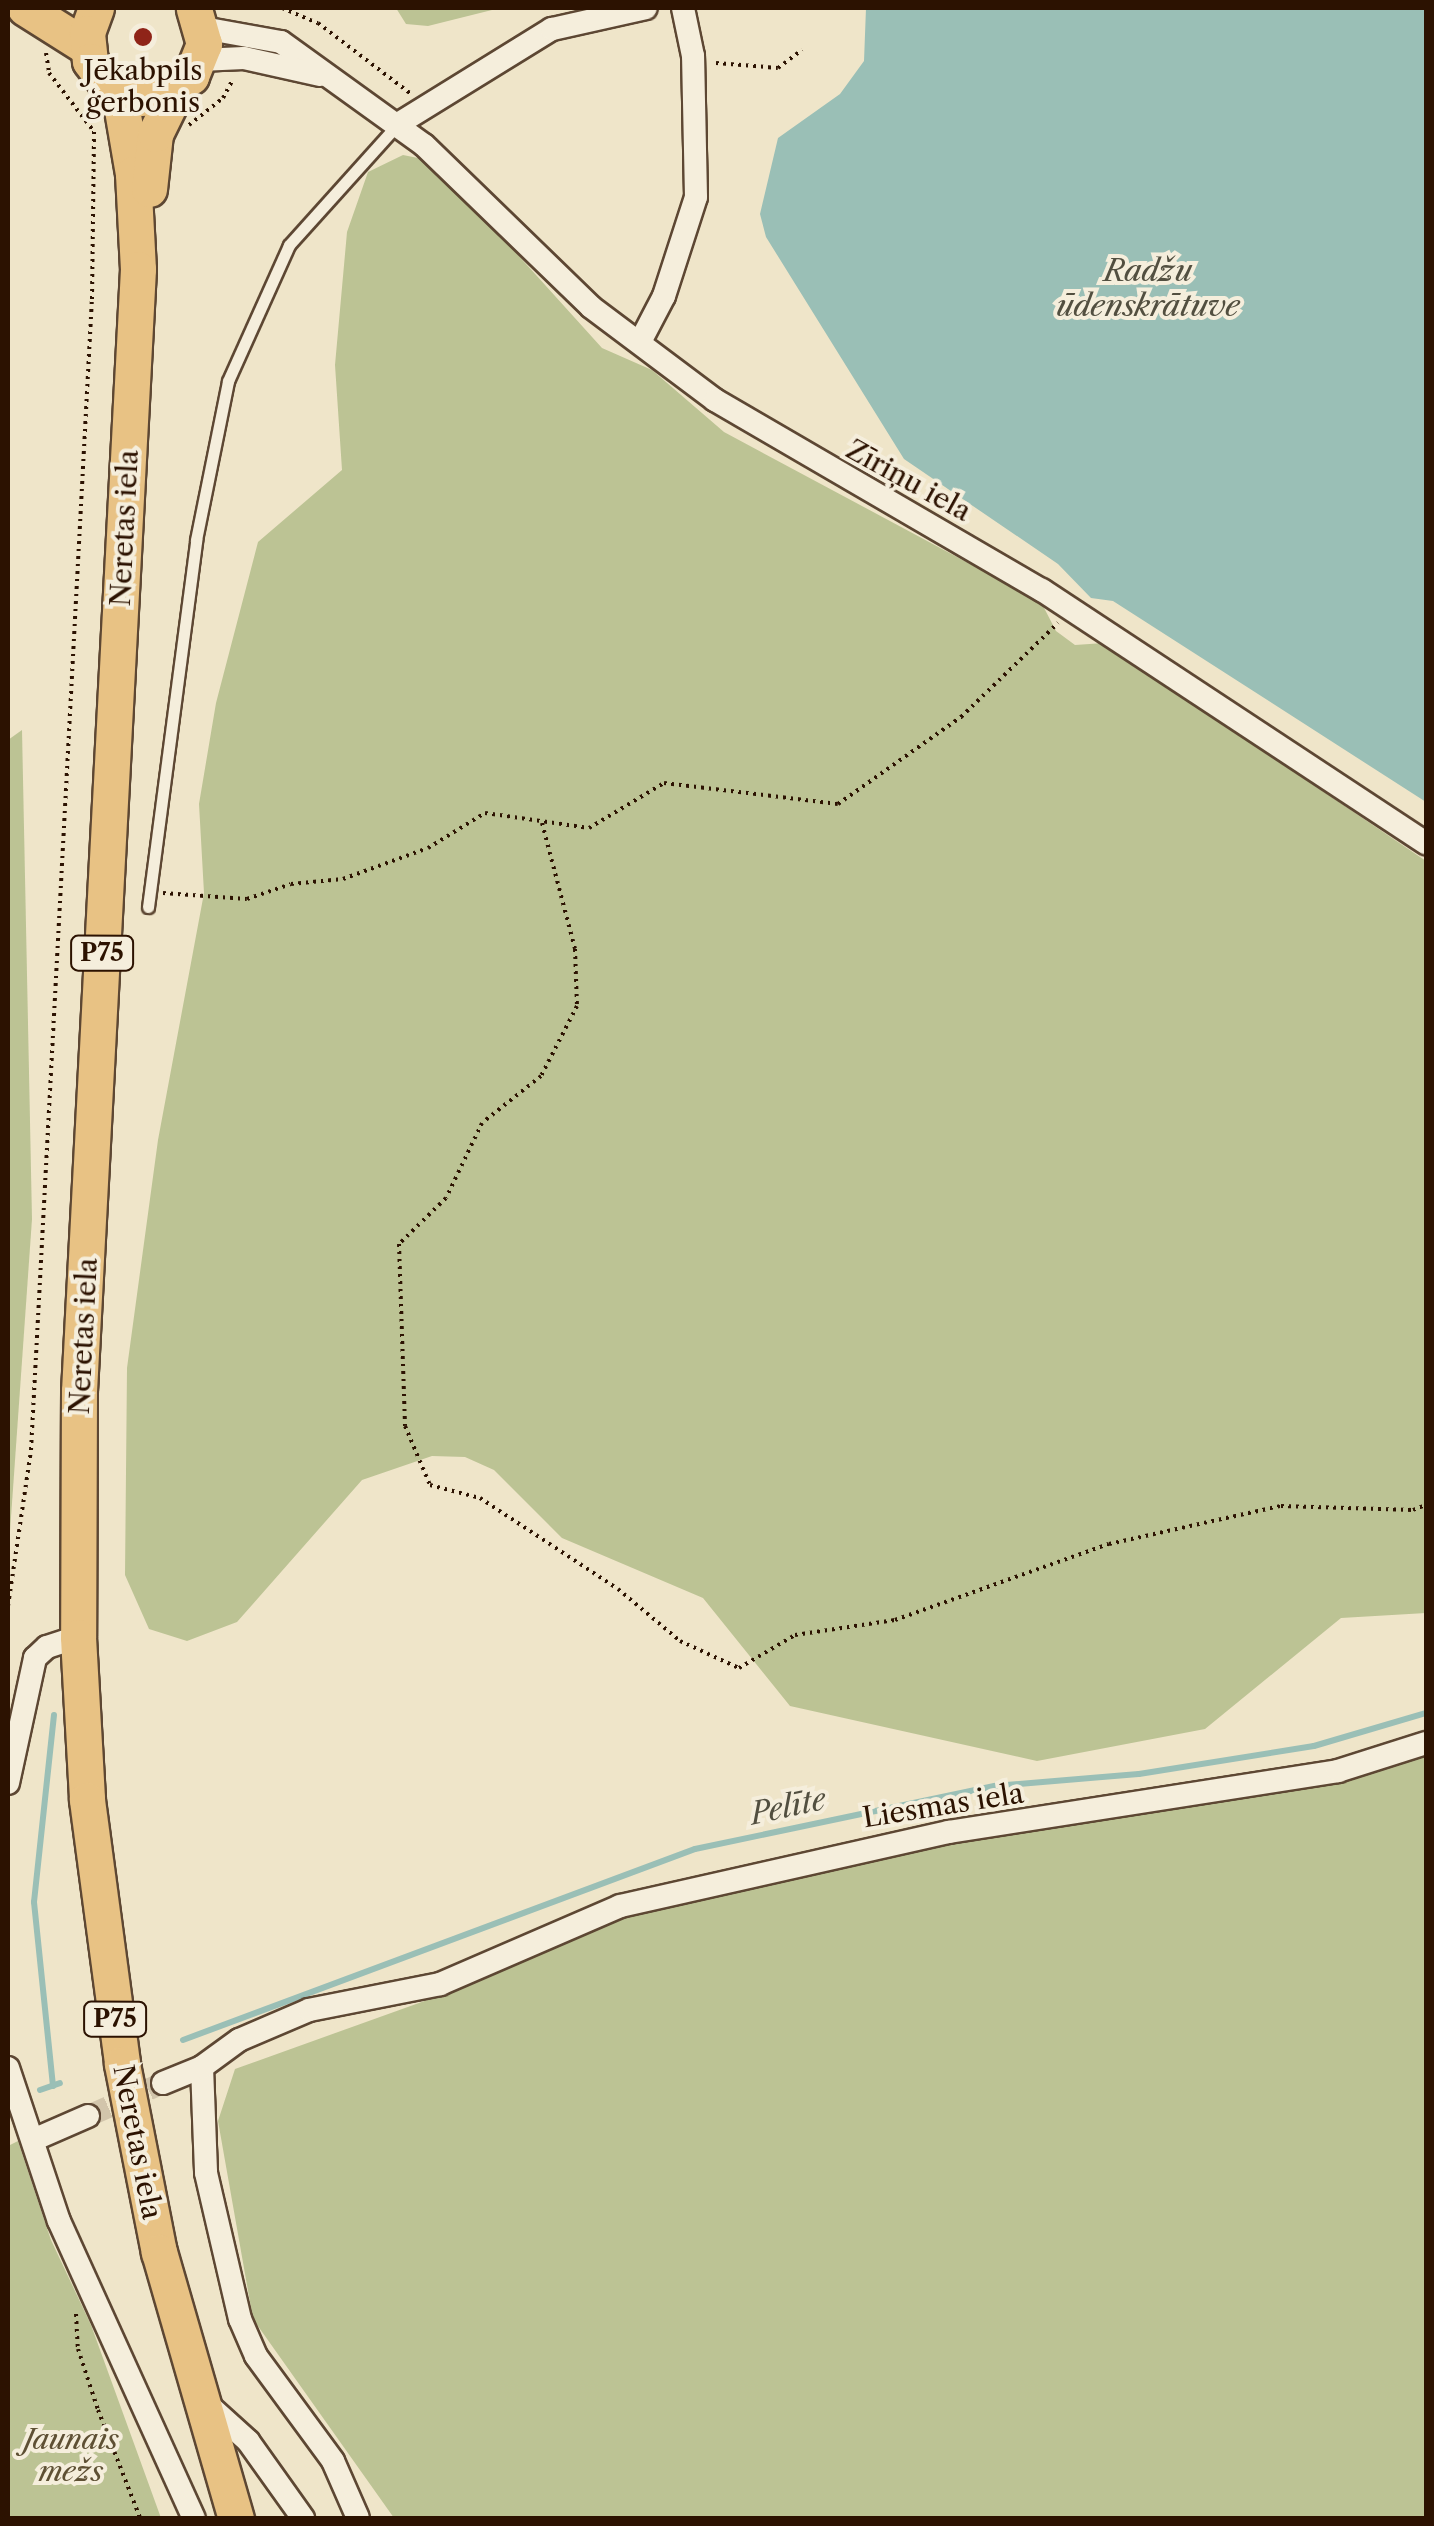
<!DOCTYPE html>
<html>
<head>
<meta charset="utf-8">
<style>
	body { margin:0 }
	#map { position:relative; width:1434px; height:2526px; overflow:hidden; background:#efe5c9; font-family:"Libre Caslon Text",serif }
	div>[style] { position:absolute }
	.green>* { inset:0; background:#bcc394 }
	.water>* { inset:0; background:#9abfb6 }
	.stream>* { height:6px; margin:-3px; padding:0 3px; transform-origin:3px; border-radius:3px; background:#9abfb6 }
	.minor-tunnel>* { height:22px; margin-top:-11px; transform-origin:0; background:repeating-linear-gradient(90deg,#d2c5ab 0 22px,transparent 0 33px) }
	.path>* { height:4px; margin-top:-2px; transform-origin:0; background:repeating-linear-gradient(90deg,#2c1201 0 2.5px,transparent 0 7.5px) }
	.roads { filter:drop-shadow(2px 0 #5d4733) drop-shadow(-2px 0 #5d4733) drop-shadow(0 2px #5d4733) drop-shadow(0 -2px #5d4733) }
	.service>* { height:11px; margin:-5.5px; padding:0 5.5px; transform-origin:5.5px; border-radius:5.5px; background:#f5eedc }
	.minor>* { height:22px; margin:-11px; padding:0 11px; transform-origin:11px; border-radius:11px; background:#f5eedc }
	.primary>* { height:35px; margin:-17.5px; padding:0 17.5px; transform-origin:17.5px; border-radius:17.5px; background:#e8c284 }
	.dots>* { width:28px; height:28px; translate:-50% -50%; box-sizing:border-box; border:5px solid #f5eedc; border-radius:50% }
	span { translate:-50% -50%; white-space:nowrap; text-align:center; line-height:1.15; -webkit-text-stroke:8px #f5eedc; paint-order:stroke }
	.shield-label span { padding:2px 8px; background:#f5eedc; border:2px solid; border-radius:8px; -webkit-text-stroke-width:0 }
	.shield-label { font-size:25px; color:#2c1201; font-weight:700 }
	.poi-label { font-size:28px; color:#2c1201 }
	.street-label { font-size:28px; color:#2c1201 }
	.park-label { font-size:28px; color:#5e5034; font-style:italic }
	.water-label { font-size:30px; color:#524f40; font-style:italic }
	.frame { position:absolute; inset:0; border:10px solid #2c1201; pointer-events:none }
</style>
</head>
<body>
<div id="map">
	<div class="green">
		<div style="clip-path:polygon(396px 8px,500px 8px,428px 26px,406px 24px)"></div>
		<div style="clip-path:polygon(403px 155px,433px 161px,602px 348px,652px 370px,724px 432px,1041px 602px,1056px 631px,1075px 645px,1104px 643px,1426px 861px,1426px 1613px,1341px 1618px,1205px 1729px,1037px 1761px,790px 1706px,703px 1598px,562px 1538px,494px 1470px,465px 1457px,432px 1456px,362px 1480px,237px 1622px,187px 1641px,149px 1629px,125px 1575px,127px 1368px,158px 1140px,204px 893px,199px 804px,216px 703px,258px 542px,342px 470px,335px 365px,347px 232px,368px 172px)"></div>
		<div style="clip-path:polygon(22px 730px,32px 1219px,8px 1560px,8px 740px)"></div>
		<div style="clip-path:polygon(1426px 1754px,1426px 2518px,394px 2518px,253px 2319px,218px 2121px,235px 2069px,444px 1994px,623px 1916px,951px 1842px,1340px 1781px)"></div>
		<div style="clip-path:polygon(18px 2141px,51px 2240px,91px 2325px,161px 2518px,8px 2518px,8px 2146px)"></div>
	</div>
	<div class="water">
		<div style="clip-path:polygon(866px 8px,1426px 8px,1426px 802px,1113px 601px,1091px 598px,1058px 564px,904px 459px,766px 237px,760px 214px,778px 138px,840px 94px,864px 61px)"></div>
	</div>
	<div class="stream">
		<div style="left:183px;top:2040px;width:546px;rotate:-20.46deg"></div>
		<div style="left:695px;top:1849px;width:307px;rotate:-11.9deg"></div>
		<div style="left:995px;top:1786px;width:144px;rotate:-4.8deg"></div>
		<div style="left:1139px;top:1774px;width:177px;rotate:-9.1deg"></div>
		<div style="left:1314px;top:1746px;width:117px;rotate:-16.4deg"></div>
		<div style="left:53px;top:2086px;width:185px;rotate:-95.9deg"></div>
		<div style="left:34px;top:1902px;width:188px;rotate:-83.9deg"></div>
		<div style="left:40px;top:2090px;width:21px;rotate:-19deg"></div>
	</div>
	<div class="minor-tunnel">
		<div style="left:88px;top:2116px;width:82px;rotate:-23.7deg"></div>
	</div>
	<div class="path">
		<div style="left:282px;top:8px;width:39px;rotate:23deg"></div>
		<div style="left:318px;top:23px;width:116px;rotate:37.3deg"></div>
		<div style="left:46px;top:53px;width:20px;rotate:81deg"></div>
		<div style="left:49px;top:73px;width:71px;rotate:52.5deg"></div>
		<div style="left:716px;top:63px;width:62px;rotate:4.6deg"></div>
		<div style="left:778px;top:68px;width:30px;rotate:-37deg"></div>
		<div style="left:189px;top:125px;width:43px;rotate:-38.5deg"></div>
		<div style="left:223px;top:98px;width:21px;rotate:-62deg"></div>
		<div style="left:542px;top:823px;width:130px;rotate:75.3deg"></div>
		<div style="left:575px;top:949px;width:57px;rotate:88deg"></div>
		<div style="left:577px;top:1006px;width:79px;rotate:117.2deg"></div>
		<div style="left:541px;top:1076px;width:75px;rotate:141.5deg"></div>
		<div style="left:482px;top:1123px;width:83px;rotate:115.6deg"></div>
		<div style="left:446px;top:1198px;width:66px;rotate:135.6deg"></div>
		<div style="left:399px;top:1244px;width:182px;rotate:88.1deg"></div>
		<div style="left:405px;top:1426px;width:64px;rotate:67deg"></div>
		<div style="left:430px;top:1485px;width:52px;rotate:14.6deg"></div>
		<div style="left:480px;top:1498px;width:165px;rotate:33.4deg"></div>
		<div style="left:618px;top:1589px;width:81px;rotate:40deg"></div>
		<div style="left:680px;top:1641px;width:65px;rotate:24.6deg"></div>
		<div style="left:739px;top:1668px;width:65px;rotate:-30.5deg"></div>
		<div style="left:795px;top:1635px;width:101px;rotate:-8.5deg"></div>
		<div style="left:895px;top:1620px;width:227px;rotate:-19.6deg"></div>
		<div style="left:1109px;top:1544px;width:176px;rotate:-12.5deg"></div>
		<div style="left:1281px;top:1506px;width:132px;rotate:1.7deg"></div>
		<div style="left:1413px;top:1510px;width:14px;rotate:-21deg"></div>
		<div style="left:163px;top:893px;width:84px;rotate:4.1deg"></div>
		<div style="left:247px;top:899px;width:46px;rotate:-18.8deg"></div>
		<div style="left:291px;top:884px;width:52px;rotate:-5.5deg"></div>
		<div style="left:343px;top:879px;width:90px;rotate:-20deg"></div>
		<div style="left:428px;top:848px;width:67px;rotate:-31.6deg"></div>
		<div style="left:485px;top:813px;width:105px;rotate:8.2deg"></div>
		<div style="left:589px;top:828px;width:87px;rotate:-31deg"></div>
		<div style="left:664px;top:783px;width:175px;rotate:6.9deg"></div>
		<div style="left:838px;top:804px;width:151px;rotate:-35.3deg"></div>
		<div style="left:961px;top:717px;width:135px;rotate:-44.1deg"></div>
		<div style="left:8px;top:1606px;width:158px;rotate:-81.6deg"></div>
		<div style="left:31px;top:1450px;width:1153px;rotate:-86.97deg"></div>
		<div style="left:92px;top:299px;width:169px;rotate:-89.3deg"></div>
		<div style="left:76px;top:2314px;width:35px;rotate:87deg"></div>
		<div style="left:78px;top:2349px;width:64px;rotate:71.8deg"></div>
		<div style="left:98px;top:2410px;width:116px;rotate:68.7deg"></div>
	</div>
	<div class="roads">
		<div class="service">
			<div style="left:148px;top:907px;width:370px;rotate:-82.5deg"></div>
			<div style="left:196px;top:540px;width:162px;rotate:-78.6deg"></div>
			<div style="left:228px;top:381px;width:149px;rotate:-65.8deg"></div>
			<div style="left:289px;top:245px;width:163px;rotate:-48deg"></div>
		</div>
		<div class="minor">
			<div style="left:203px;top:28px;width:79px;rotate:10.2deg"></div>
			<div style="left:281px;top:42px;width:176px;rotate:35.8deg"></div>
			<div style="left:424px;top:145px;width:233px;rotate:44.1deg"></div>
			<div style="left:591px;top:307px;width:155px;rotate:36.9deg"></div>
			<div style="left:715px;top:400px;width:378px;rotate:30.2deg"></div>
			<div style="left:1042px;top:590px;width:460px;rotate:33.4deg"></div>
			<div style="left:200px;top:60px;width:44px;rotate:-2.6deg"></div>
			<div style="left:244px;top:58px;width:78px;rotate:12.6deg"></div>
			<div style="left:398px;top:124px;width:181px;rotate:-31.7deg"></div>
			<div style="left:552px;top:29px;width:96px;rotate:-12.6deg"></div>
			<div style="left:640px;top:342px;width:52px;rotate:-62.4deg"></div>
			<div style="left:664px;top:296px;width:104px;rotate:-72.1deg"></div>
			<div style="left:696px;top:197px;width:141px;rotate:-91.2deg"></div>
			<div style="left:693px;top:56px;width:49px;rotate:-101.8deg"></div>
			<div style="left:8px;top:1783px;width:128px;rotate:-77.8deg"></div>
			<div style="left:35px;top:1658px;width:16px;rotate:-43deg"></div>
			<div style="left:47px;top:1647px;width:33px;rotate:-18deg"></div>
			<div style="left:202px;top:2067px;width:106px;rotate:87.8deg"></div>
			<div style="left:206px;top:2173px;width:150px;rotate:76.9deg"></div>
			<div style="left:240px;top:2319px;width:40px;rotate:66.6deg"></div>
			<div style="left:256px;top:2356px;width:130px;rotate:53.7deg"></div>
			<div style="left:333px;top:2461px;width:62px;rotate:66.3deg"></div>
			<div style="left:8px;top:2068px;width:161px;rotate:71.6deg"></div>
			<div style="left:59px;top:2221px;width:326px;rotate:65.6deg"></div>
			<div style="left:163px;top:2083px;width:42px;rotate:-22.3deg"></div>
			<div style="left:202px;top:2067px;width:46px;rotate:-36.1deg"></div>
			<div style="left:239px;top:2040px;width:76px;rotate:-23.2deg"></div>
			<div style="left:309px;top:2010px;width:134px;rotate:-11.2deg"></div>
			<div style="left:440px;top:1984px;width:196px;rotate:-23.4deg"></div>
			<div style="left:620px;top:1906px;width:337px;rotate:-12.7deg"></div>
			<div style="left:949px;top:1832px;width:394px;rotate:-8.9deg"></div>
			<div style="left:1338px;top:1771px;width:92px;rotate:-17.7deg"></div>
			<div style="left:33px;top:2140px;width:60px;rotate:-23.6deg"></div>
			<div style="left:206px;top:2403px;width:57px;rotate:42.1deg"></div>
			<div style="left:248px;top:2441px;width:95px;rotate:54.5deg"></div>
		</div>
		<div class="primary">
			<div style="left:25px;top:8px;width:73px;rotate:32.2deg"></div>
			<div style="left:96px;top:8px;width:27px;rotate:110deg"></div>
			<div style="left:87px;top:33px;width:28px;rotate:84deg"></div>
			<div style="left:90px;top:61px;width:29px;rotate:54deg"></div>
			<div style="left:107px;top:84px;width:35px;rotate:24deg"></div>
			<div style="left:139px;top:98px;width:19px;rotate:-3deg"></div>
			<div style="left:158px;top:97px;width:39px;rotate:-32deg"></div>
			<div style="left:191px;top:76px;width:35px;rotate:-68deg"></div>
			<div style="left:204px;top:44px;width:37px;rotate:-106deg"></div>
			<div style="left:119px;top:92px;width:83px;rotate:80.3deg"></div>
			<div style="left:133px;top:174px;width:95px;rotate:87deg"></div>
			<div style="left:138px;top:269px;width:1124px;rotate:93.01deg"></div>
			<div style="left:79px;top:1391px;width:246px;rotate:90.2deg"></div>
			<div style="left:78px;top:1637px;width:163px;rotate:86.8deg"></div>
			<div style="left:87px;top:1800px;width:266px;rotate:82.4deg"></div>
			<div style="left:122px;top:2064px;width:192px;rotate:78.9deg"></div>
			<div style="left:159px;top:2252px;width:277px;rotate:73.9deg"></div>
			<div style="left:149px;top:189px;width:55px;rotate:-83.8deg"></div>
			<div style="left:155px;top:134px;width:50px;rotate:-63.9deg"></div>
		</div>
	</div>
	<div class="dots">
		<div style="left:143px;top:37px;background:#8f2418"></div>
	</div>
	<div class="shield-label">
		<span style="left:102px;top:953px">P75</span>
		<span style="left:115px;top:2019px">P75</span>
	</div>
	<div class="poi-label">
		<span style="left:143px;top:86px">Jēkabpils<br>ģerbonis</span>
	</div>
	<div class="street-label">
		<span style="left:909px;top:480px;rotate:29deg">Zīriņu iela</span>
		<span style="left:124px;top:528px;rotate:-87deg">Neretas iela</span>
		<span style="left:83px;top:1336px;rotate:-87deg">Neretas iela</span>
		<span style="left:943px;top:1805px;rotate:-9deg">Liesmas iela</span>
		<span style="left:138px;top:2142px;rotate:79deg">Neretas iela</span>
	</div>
	<div class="park-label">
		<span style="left:71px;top:2455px">Jaunais<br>mežs</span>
	</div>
	<div class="water-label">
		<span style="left:1148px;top:288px">Radžu<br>ūdenskrātuve</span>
		<span style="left:788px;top:1807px;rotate:-12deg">Pelīte</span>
	</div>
	<div class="frame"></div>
</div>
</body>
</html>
